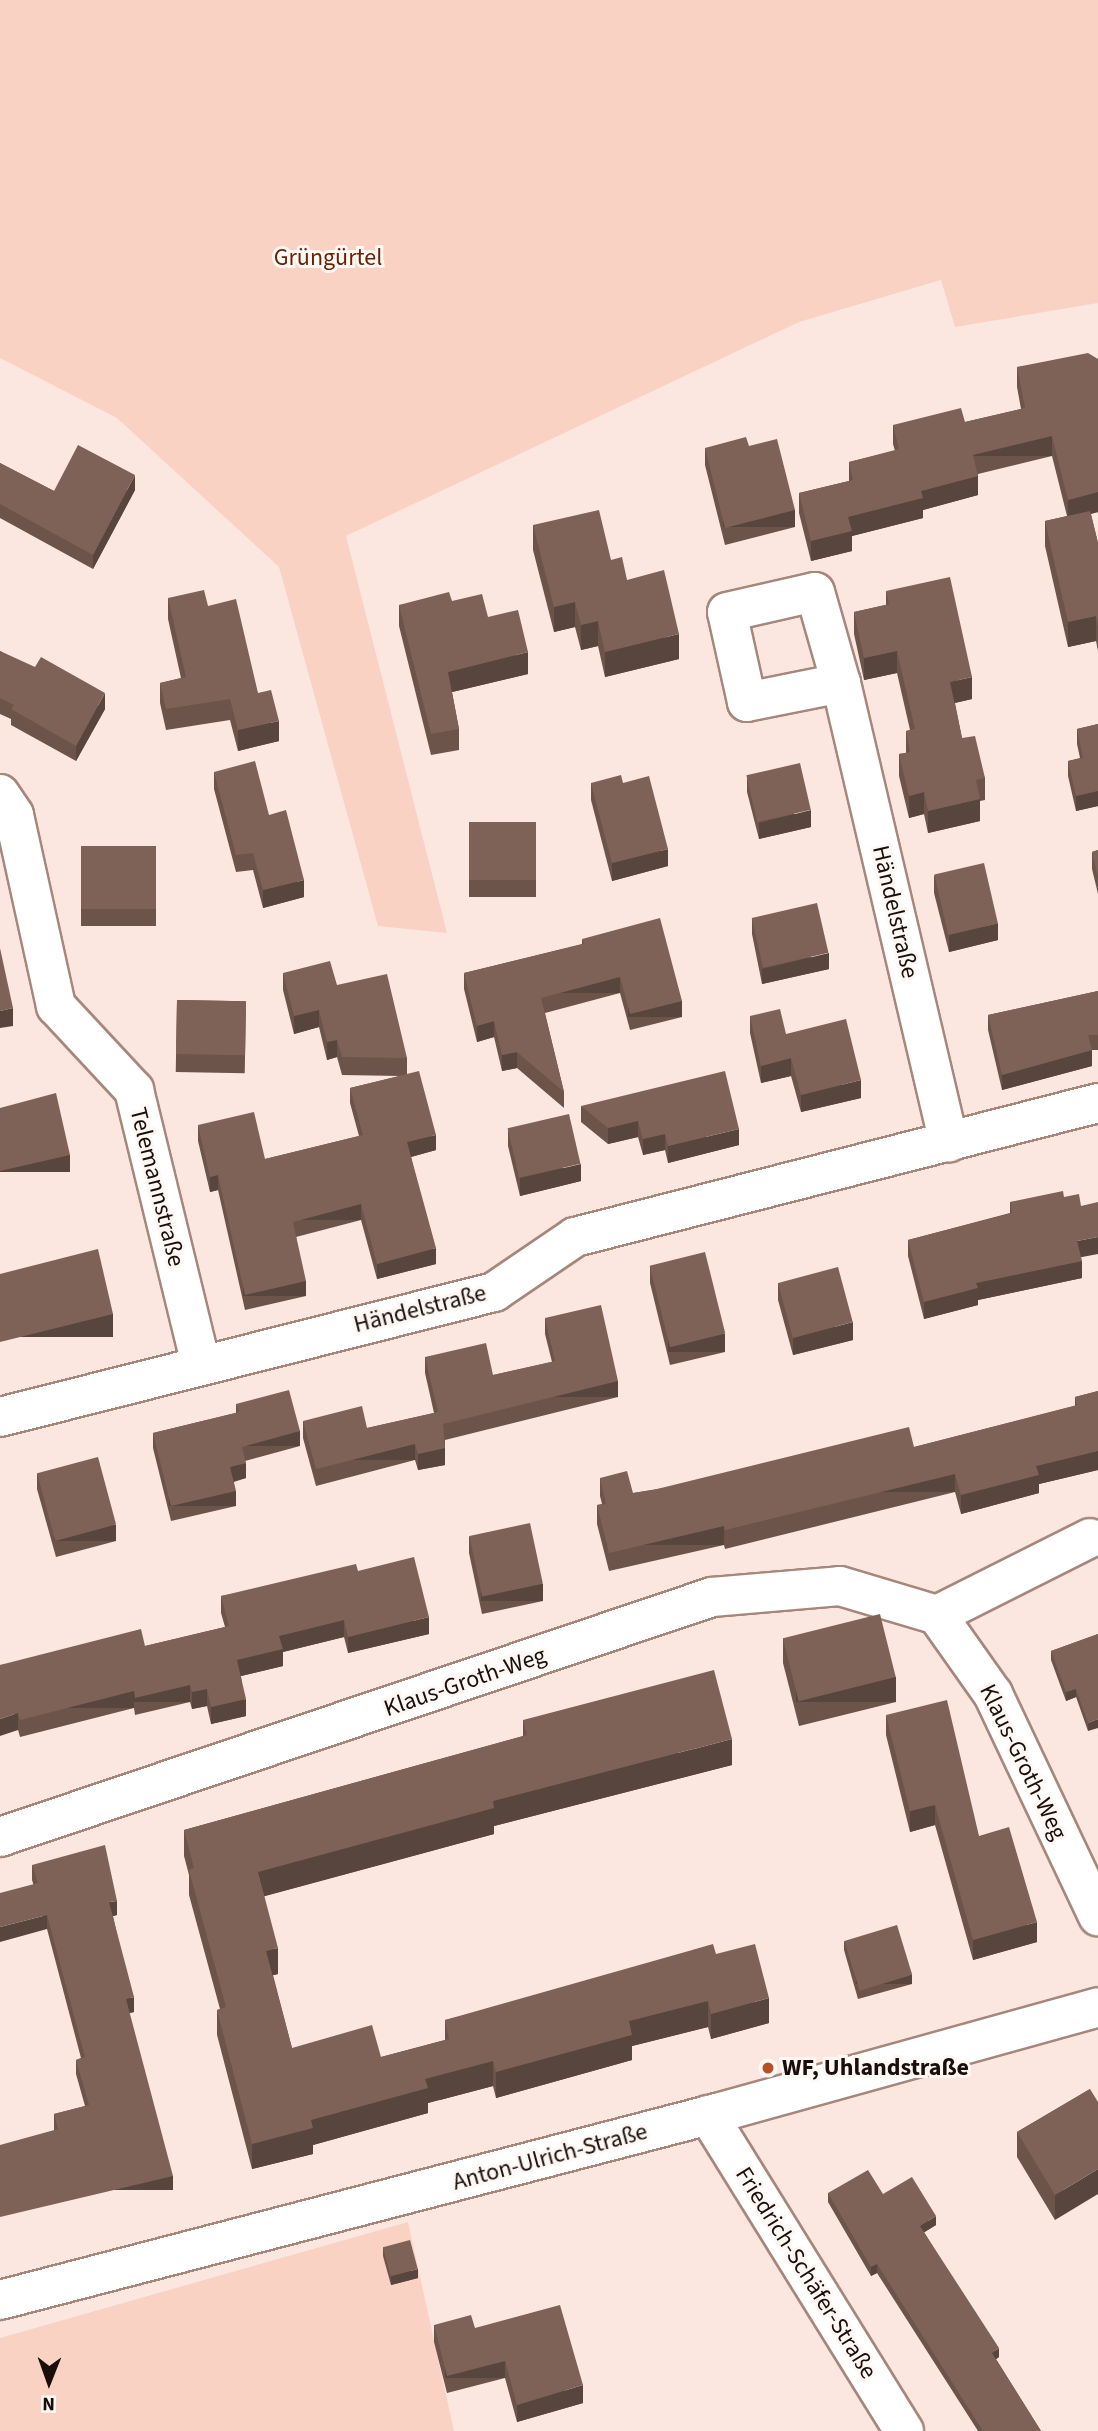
<!DOCTYPE html>
<html>
<head>
<meta charset="utf-8">
<style>
	body { margin:0 }
	#map { position:relative; width:1098px; height:2431px; overflow:hidden; background:#fbe7e0; font-family:"Source Sans 3",sans-serif }
	div>[style] { position:absolute }
	.green>* { inset:0; background:#fad2c4 }
	.roads { filter:drop-shadow(2px 0 #a5877c) drop-shadow(-2px 0 #a5877c) drop-shadow(0 2px #a5877c) drop-shadow(0 -2px #a5877c) }
	.minor>* { height:38px; margin:-19px; padding:0 19px; transform-origin:19px; border-radius:19px; background:#fff }
	.wall>* { inset:0; background:#6c544b; transform-origin:0 0 }
	.shaded-wall>* { inset:0; background:#58453d; transform-origin:0 0 }
	.building>* { inset:0; background:#7e6257; transform-origin:0 0 }
	.dots>* { width:19px; height:19px; translate:-50% -50%; box-sizing:border-box; border:4px solid #fef8f5; border-radius:50% }
	span { translate:-50% -50%; white-space:nowrap; text-align:center; line-height:1.15; -webkit-text-stroke:6px #fef8f5; paint-order:stroke }
	.park-label { font-size:24px; color:#682202 }
	.street-label { font-size:24px; color:#190e0a }
	.poi-label { font-size:24px; color:#190e0a; font-weight:700 }
	.left { translate:0 -50%; text-align:left }
	.north { position:absolute; left:14px; top:2347px; width:70px; height:70px; -webkit-text-stroke:5px #fef8f5; paint-order:stroke; rotate:181deg; font-size:19px; font-weight:700; line-height:28px; text-align:center; color:#190e0a }
	.north::after { content:''; display:block; margin:auto; width:24px; height:32px; background:#190e0a; clip-path:polygon(50% 0,100% 100%,50% 72%,0 100%) }
</style>
</head>
<body>
<div id="map">
	<div class="green">
		<div style="clip-path:polygon(0 0,1098px 0,1098px 303px,955px 327px,941px 280px,799px 322px,346px 536px,447px 933px,378px 926px,279px 567px,117px 418px,0 358px)"></div>
		<div style="clip-path:polygon(408px 2222px,454px 2431px,0 2431px,0 2338px)"></div>
	</div>
	<div class="roads">
		<div class="minor">
			<div style="left:841px;top:683px;width:96px;rotate:168.6deg"></div>
			<div style="left:747px;top:702px;width:92px;rotate:-102.5deg"></div>
			<div style="left:727px;top:612px;width:90px;rotate:-12.8deg"></div>
			<div style="left:815px;top:592px;width:95px;rotate:74.1deg"></div>
			<div style="left:841px;top:683px;width:472px;rotate:76.8deg"></div>
			<div style="left:0;top:794px;width:25px;rotate:56deg"></div>
			<div style="left:14px;top:815px;width:196px;rotate:77.6deg"></div>
			<div style="left:56px;top:1006px;width:115px;rotate:47.1deg"></div>
			<div style="left:134px;top:1090px;width:283px;rotate:76.3deg"></div>
			<div style="left:0;top:1417px;width:510px;rotate:-14.2deg"></div>
			<div style="left:494px;top:1292px;width:98px;rotate:-34.2deg"></div>
			<div style="left:575px;top:1237px;width:540px;rotate:-14.37deg"></div>
			<div style="left:937px;top:1615px;width:171px;rotate:-26.7deg"></div>
			<div style="left:0;top:1837px;width:751px;rotate:-18.63deg"></div>
			<div style="left:712px;top:1597px;width:128px;rotate:-4.9deg"></div>
			<div style="left:840px;top:1586px;width:101px;rotate:16.6deg"></div>
			<div style="left:937px;top:1615px;width:97px;rotate:54.7deg"></div>
			<div style="left:993px;top:1694px;width:246px;rotate:64.7deg"></div>
			<div style="left:708px;top:2115px;width:372px;rotate:58.2deg"></div>
			<div style="left:0;top:2300px;width:741px;rotate:-14.62deg"></div>
			<div style="left:717px;top:2113px;width:395px;rotate:-15.5deg"></div>
		</div>
	</div>
	<div class="wall">
		<div style="clip-path:polygon(1098px 359px,1098px 512px,1091px 514px,1098px 543px,1098px 651px,1096px 641px,1068px 647px,1045px 546px,1045px 521px,1067px 516px,1052px 456px,978px 474px,978px 495px,923px 510px,923px 518px,852px 536px,852px 551px,811px 561px,799px 513px,799px 493px,849px 481px,849px 462px,895px 451px,893px 444px,893px 425px,965px 422px,1021px 409px,1017px 387px,1017px 367px)"></div>
		<div style="clip-path:polygon(749px 446px,795px 527px,725px 545px,705px 465px,705px 448px)"></div>
		<div style="clip-path:polygon(0 463px,54px 491px,135px 490px,93px 569px,0 518px)"></div>
		<div style="clip-path:polygon(533px 525px,611px 560px,627px 580px,679px 659px,605px 677px,598px 646px,581px 650px,575px 627px,554px 632px,533px 550px)"></div>
		<div style="clip-path:polygon(886px 591px,972px 699px,955px 703px,962px 738px,985px 778px,985px 800px,980px 801px,980px 821px,928px 833px,924px 814px,909px 818px,899px 776px,899px 754px,906px 753px,906px 731px,910px 730px,897px 673px,864px 680px,854px 634px,854px 612px,886px 605px)"></div>
		<div style="clip-path:polygon(168px 598px,208px 606px,258px 693px,279px 741px,238px 751px,230px 720px,166px 730px,160px 703px,160px 683px,181px 678px,168px 619px)"></div>
		<div style="clip-path:polygon(452px 601px,488px 617px,528px 674px,452px 692px,459px 729px,459px 750px,431px 755px,399px 626px,399px 605px)"></div>
		<div style="clip-path:polygon(0 651px,105px 709px,76px 761px,11px 725px,11px 719px,0 714px)"></div>
		<div style="clip-path:polygon(1098px 724px,1098px 806px,1076px 811px,1068px 776px,1068px 761px,1080px 758px,1077px 744px,1077px 729px)"></div>
		<div style="clip-path:polygon(214px 772px,269px 815px,304px 897px,263px 908px,253px 870px,236px 872px,214px 789px)"></div>
		<div style="clip-path:polygon(747px 776px,811px 827px,759px 839px,747px 792px)"></div>
		<div style="clip-path:polygon(591px 783px,623px 783px,668px 866px,612px 881px,591px 800px)"></div>
		<div style="left:469px;top:822px;width:67px;height:75px"></div>
		<div style="left:81px;top:846px;width:75px;height:80px"></div>
		<div style="clip-path:polygon(1098px 850px,1098px 894px,1092px 869px,1092px 852px)"></div>
		<div style="clip-path:polygon(934px 875px,998px 940px,949px 952px,934px 893px)"></div>
		<div style="clip-path:polygon(752px 919px,829px 969px,762px 984px,752px 934px)"></div>
		<div style="clip-path:polygon(582px 939px,682px 1017px,630px 1030px,620px 993px,545px 1013px,564px 1092px,564px 1108px,517px 1068px,502px 1071px,494px 1037px,477px 1042px,464px 989px,464px 973px,582px 944px)"></div>
		<div style="clip-path:polygon(283px 973px,337px 985px,407px 1058px,407px 1074px,436px 1150px,411px 1157px,436px 1264px,377px 1279px,361px 1220px,296px 1237px,306px 1296px,245px 1310px,218px 1190px,210px 1192px,198px 1141px,198px 1125px,265px 1159px,359px 1136px,350px 1103px,350px 1088px,400px 1076px,342px 1075px,337px 1057px,327px 1060px,319px 1027px,294px 1034px,283px 990px)"></div>
		<div style="clip-path:polygon(1098px 991px,1098px 1050px,1092px 1050px,1092px 1066px,1002px 1090px,988px 1030px,988px 1015px)"></div>
		<div style="left:177px;top:1000px;width:69px;height:72px;rotate:1deg"></div>
		<div style="clip-path:polygon(750px 1016px,861px 1098px,801px 1112px,791px 1076px,761px 1083px,750px 1033px)"></div>
		<div style="clip-path:polygon(581px 1106px,739px 1145px,668px 1163px,665px 1150px,643px 1155px,638px 1137px,608px 1144px,581px 1122px)"></div>
		<div style="clip-path:polygon(508px 1128px,581px 1181px,520px 1196px,508px 1146px)"></div>
		<div style="clip-path:polygon(1064px 1197px,1081px 1257px,1082px 1278px,978px 1300px,978px 1305px,924px 1319px,908px 1256px,908px 1240px,1010px 1213px,1010px 1202px)"></div>
		<div style="clip-path:polygon(650px 1266px,725px 1352px,670px 1365px,650px 1283px)"></div>
		<div style="clip-path:polygon(778px 1283px,853px 1340px,793px 1355px,778px 1300px)"></div>
		<div style="clip-path:polygon(545px 1318px,618px 1397px,445px 1440px,445px 1465px,418px 1470px,415px 1460px,316px 1486px,303px 1438px,303px 1421px,367px 1428px,434px 1413px,425px 1373px,425px 1357px,493px 1375px,552px 1362px,545px 1334px)"></div>
		<div style="clip-path:polygon(1098px 1391px,1098px 1470px,1039px 1484px,1039px 1493px,961px 1514px,955px 1492px,725px 1549px,724px 1545px,609px 1571px,597px 1524px,597px 1505px,602px 1504px,600px 1496px,600px 1478px,633px 1493px,914px 1447px,1075px 1406px,1075px 1397px)"></div>
		<div style="clip-path:polygon(236px 1404px,300px 1446px,245px 1461px,246px 1478px,234px 1482px,236px 1506px,171px 1521px,153px 1448px,153px 1433px,236px 1413px)"></div>
		<div style="clip-path:polygon(37px 1473px,116px 1541px,56px 1557px,37px 1489px)"></div>
		<div style="clip-path:polygon(469px 1536px,543px 1601px,482px 1614px,469px 1553px)"></div>
		<div style="clip-path:polygon(358px 1571px,429px 1634px,348px 1653px,344px 1637px,283px 1652px,283px 1666px,241px 1676px,246px 1716px,211px 1724px,207px 1706px,192px 1709px,190px 1702px,135px 1715px,134px 1708px,20px 1737px,0 1665px,145px 1646px,225px 1627px,221px 1613px,221px 1596px)"></div>
		<div style="clip-path:polygon(1098px 1634px,1088px 1731px,1076px 1697px,1066px 1701px,1051px 1660px,1051px 1651px)"></div>
		<div style="clip-path:polygon(783px 1638px,896px 1702px,799px 1726px,783px 1663px)"></div>
		<div style="clip-path:polygon(886px 1715px,979px 1836px,1037px 1942px,973px 1960px,935px 1825px,910px 1832px,886px 1735px)"></div>
		<div style="clip-path:polygon(523px 1720px,732px 1765px,494px 1826px,494px 1834px,264px 1896px,278px 1974px,273px 1975px,292px 2048px,381px 2057px,445px 2040px,445px 2020px,716px 1954px,769px 2023px,711px 2039px,708px 2027px,632px 2046px,632px 2060px,496px 2098px,493px 2086px,428px 2103px,428px 2113px,313px 2145px,313px 2154px,252px 2169px,217px 2035px,217px 2010px,220px 2009px,189px 1895px,189px 1875px,184px 1856px,184px 1830px,523px 1736px)"></div>
		<div style="clip-path:polygon(32px 1865px,117px 1915px,113px 1916px,134px 2012px,129px 2013px,173px 2190px,54px 2130px,54px 2114px,85px 2106px,76px 2074px,76px 2060px,81px 2058px,47px 1929px,32px 1880px)"></div>
		<div style="clip-path:polygon(844px 1941px,912px 1984px,858px 1999px,844px 1950px)"></div>
		<div style="clip-path:polygon(1090px 2089px,1055px 2220px,1017px 2157px,1017px 2132px)"></div>
		<div style="clip-path:polygon(828px 2193px,883px 2194px,936px 2225px,924px 2232px,999px 2357px,996px 2359px,1041px 2431px,978px 2431px,877px 2273px,871px 2276px,828px 2202px)"></div>
		<div style="clip-path:polygon(383px 2247px,418px 2278px,391px 2285px,383px 2256px)"></div>
		<div style="clip-path:polygon(434px 2325px,475px 2328px,583px 2403px,517px 2422px,505px 2378px,447px 2393px,434px 2342px)"></div>
	</div>
	<div class="shaded-wall">
		<div style="left:1052px;top:436px;width:20px;height:81px;rotate:90deg"></div>
		<div style="clip-path:polygon(135px 475px,135px 490px,93px 569px,93px 555px)"></div>
		<div style="clip-path:polygon(978px 476px,978px 495px,923px 510px,923px 518px,852px 536px,852px 551px,811px 561px,811px 541px,848px 517px,921px 491px)"></div>
		<div style="clip-path:polygon(1098px 492px,1098px 512px,1068px 519px,1068px 500px)"></div>
		<div style="left:795px;top:510px;width:17px;height:72px;rotate:90deg"></div>
		<div style="clip-path:polygon(575px 602px,575px 627px,554px 632px,554px 607px)"></div>
		<div style="clip-path:polygon(1096px 616px,1096px 641px,1068px 647px,1068px 622px)"></div>
		<div style="clip-path:polygon(598px 621px,598px 646px,581px 650px,581px 625px)"></div>
		<div style="clip-path:polygon(679px 634px,679px 659px,605px 677px,605px 652px)"></div>
		<div style="clip-path:polygon(897px 651px,897px 673px,864px 680px,864px 658px)"></div>
		<div style="clip-path:polygon(528px 652px,528px 674px,448px 693px,448px 672px)"></div>
		<div style="clip-path:polygon(972px 677px,972px 699px,950px 704px,950px 682px)"></div>
		<div style="clip-path:polygon(105px 693px,105px 709px,76px 761px,76px 746px)"></div>
		<div style="clip-path:polygon(279px 721px,279px 741px,238px 751px,238px 730px)"></div>
		<div style="clip-path:polygon(1098px 791px,1098px 806px,1076px 811px,1076px 796px)"></div>
		<div style="clip-path:polygon(924px 792px,924px 814px,909px 818px,909px 796px)"></div>
		<div style="clip-path:polygon(980px 799px,980px 821px,928px 833px,928px 811px)"></div>
		<div style="clip-path:polygon(811px 810px,811px 827px,759px 839px,759px 823px)"></div>
		<div style="clip-path:polygon(668px 849px,668px 866px,612px 881px,612px 863px)"></div>
		<div style="clip-path:polygon(304px 880px,304px 897px,263px 908px,263px 890px)"></div>
		<div style="clip-path:polygon(998px 923px,998px 940px,949px 952px,949px 935px)"></div>
		<div style="clip-path:polygon(829px 953px,829px 969px,762px 984px,762px 969px)"></div>
		<div style="left:620px;top:977px;width:16px;height:82px;rotate:90deg"></div>
		<div style="left:682px;top:1001px;width:16px;height:54px;rotate:90deg"></div>
		<div style="clip-path:polygon(13px 1008px,13px 1026px,0 1028px,0 1011px)"></div>
		<div style="clip-path:polygon(319px 1010px,319px 1027px,294px 1034px,294px 1016px)"></div>
		<div style="clip-path:polygon(494px 1021px,494px 1037px,477px 1042px,477px 1026px)"></div>
		<div style="clip-path:polygon(337px 1040px,337px 1057px,327px 1060px,327px 1042px)"></div>
		<div style="clip-path:polygon(1092px 1050px,1092px 1066px,1002px 1090px,1002px 1075px)"></div>
		<div style="clip-path:polygon(517px 1052px,517px 1068px,502px 1071px,502px 1055px)"></div>
		<div style="clip-path:polygon(791px 1058px,791px 1076px,761px 1083px,761px 1066px)"></div>
		<div style="clip-path:polygon(861px 1080px,861px 1098px,801px 1112px,801px 1095px)"></div>
		<div style="clip-path:polygon(638px 1121px,638px 1137px,608px 1144px,608px 1128px)"></div>
		<div style="clip-path:polygon(739px 1129px,739px 1145px,668px 1163px,668px 1146px)"></div>
		<div style="clip-path:polygon(665px 1134px,665px 1150px,643px 1155px,643px 1139px)"></div>
		<div style="clip-path:polygon(436px 1135px,436px 1150px,407px 1158px,407px 1142px)"></div>
		<div style="left:70px;top:1155px;width:17px;height:72px;rotate:90deg"></div>
		<div style="clip-path:polygon(581px 1164px,581px 1181px,520px 1196px,520px 1178px)"></div>
		<div style="clip-path:polygon(218px 1175px,218px 1190px,210px 1192px,210px 1177px)"></div>
		<div style="left:361px;top:1204px;width:16px;height:70px;rotate:90deg"></div>
		<div style="clip-path:polygon(1098px 1237px,1098px 1254px,1077px 1258px,1077px 1241px)"></div>
		<div style="clip-path:polygon(436px 1248px,436px 1264px,377px 1279px,377px 1264px)"></div>
		<div style="clip-path:polygon(1082px 1261px,1082px 1278px,978px 1300px,978px 1305px,924px 1319px,924px 1302px,976px 1283px)"></div>
		<div style="left:306px;top:1281px;width:15px;height:63px;rotate:90deg"></div>
		<div style="left:113px;top:1314px;width:23px;height:116px;rotate:90deg"></div>
		<div style="clip-path:polygon(853px 1322px,853px 1340px,793px 1355px,793px 1338px)"></div>
		<div style="left:725px;top:1334px;width:18px;height:57px;rotate:90deg"></div>
		<div style="left:618px;top:1381px;width:16px;height:180px;rotate:90deg"></div>
		<div style="left:300px;top:1431px;width:15px;height:60px;rotate:90deg"></div>
		<div style="left:415px;top:1444px;width:16px;height:102px;rotate:90deg"></div>
		<div style="clip-path:polygon(445px 1448px,445px 1465px,418px 1470px,418px 1454px)"></div>
		<div style="clip-path:polygon(1098px 1451px,1098px 1470px,1039px 1484px,1039px 1493px,961px 1514px,961px 1495px,1036px 1466px)"></div>
		<div style="clip-path:polygon(246px 1463px,246px 1478px,230px 1482px,230px 1467px)"></div>
		<div style="left:955px;top:1474px;width:18px;height:237px;rotate:90deg"></div>
		<div style="left:236px;top:1491px;width:15px;height:67px;rotate:90deg"></div>
		<div style="left:116px;top:1525px;width:16px;height:62px;rotate:90deg"></div>
		<div style="left:724px;top:1526px;width:19px;height:118px;rotate:90deg"></div>
		<div style="left:543px;top:1584px;width:17px;height:62px;rotate:90deg"></div>
		<div style="clip-path:polygon(429px 1617px,429px 1634px,348px 1653px,348px 1637px)"></div>
		<div style="clip-path:polygon(344px 1620px,344px 1637px,283px 1652px,283px 1666px,237px 1677px,237px 1660px,279px 1636px)"></div>
		<div style="left:896px;top:1677px;width:25px;height:100px;rotate:90deg"></div>
		<div style="left:190px;top:1685px;width:17px;height:57px;rotate:90deg"></div>
		<div style="clip-path:polygon(207px 1689px,207px 1706px,192px 1709px,192px 1692px)"></div>
		<div style="clip-path:polygon(1076px 1689px,1076px 1697px,1066px 1701px,1066px 1692px)"></div>
		<div style="left:134px;top:1691px;width:17px;height:118px;rotate:90deg"></div>
		<div style="clip-path:polygon(246px 1699px,246px 1716px,211px 1724px,211px 1707px)"></div>
		<div style="clip-path:polygon(18px 1713px,18px 1730px,0 1736px,0 1719px)"></div>
		<div style="clip-path:polygon(1098px 1719px,1098px 1728px,1088px 1731px,1088px 1723px)"></div>
		<div style="clip-path:polygon(732px 1739px,732px 1765px,494px 1826px,494px 1834px,258px 1898px,258px 1872px,493px 1801px)"></div>
		<div style="clip-path:polygon(935px 1805px,935px 1825px,910px 1832px,910px 1811px)"></div>
		<div style="clip-path:polygon(117px 1901px,117px 1915px,109px 1917px,109px 1902px)"></div>
		<div style="clip-path:polygon(47px 1915px,47px 1929px,0 1942px,0 1927px)"></div>
		<div style="clip-path:polygon(1037px 1922px,1037px 1942px,973px 1960px,973px 1940px)"></div>
		<div style="clip-path:polygon(278px 1948px,278px 1974px,266px 1977px,266px 1951px)"></div>
		<div style="left:912px;top:1975px;width:9px;height:56px;rotate:90deg"></div>
		<div style="clip-path:polygon(134px 1997px,134px 2012px,126px 2014px,126px 1999px)"></div>
		<div style="clip-path:polygon(769px 1998px,769px 2023px,711px 2039px,711px 2014px)"></div>
		<div style="clip-path:polygon(708px 2001px,708px 2027px,632px 2046px,632px 2060px,496px 2098px,496px 2072px,629px 2021px)"></div>
		<div style="clip-path:polygon(493px 2061px,493px 2086px,428px 2103px,428px 2113px,313px 2145px,313px 2154px,252px 2169px,252px 2144px,311px 2120px,425px 2079px)"></div>
		<div style="clip-path:polygon(1098px 2169px,1098px 2194px,1055px 2220px,1055px 2195px)"></div>
		<div style="left:173px;top:2176px;width:14px;height:178px;rotate:90deg"></div>
		<div style="clip-path:polygon(936px 2216px,936px 2225px,920px 2235px,920px 2226px)"></div>
		<div style="clip-path:polygon(877px 2264px,877px 2273px,871px 2276px,871px 2267px)"></div>
		<div style="clip-path:polygon(418px 2269px,418px 2278px,391px 2285px,391px 2276px)"></div>
		<div style="clip-path:polygon(999px 2348px,999px 2357px,992px 2362px,992px 2353px)"></div>
		<div style="left:505px;top:2361px;width:17px;height:60px;rotate:90deg"></div>
		<div style="clip-path:polygon(583px 2385px,583px 2403px,517px 2422px,517px 2405px)"></div>
	</div>
	<div class="building">
		<div style="clip-path:polygon(1088px 353px,1098px 359px,1098px 492px,1068px 500px,1052px 436px,973px 455px,978px 476px,921px 491px,923px 498px,848px 517px,852px 531px,811px 541px,799px 493px,853px 480px,849px 462px,899px 449px,893px 425px,961px 408px,965px 422px,1025px 408px,1017px 367px)"></div>
		<div style="clip-path:polygon(746px 437px,749px 446px,777px 439px,795px 510px,725px 528px,705px 448px)"></div>
		<div style="clip-path:polygon(78px 445px,135px 475px,93px 555px,0 504px,0 463px,54px 491px)"></div>
		<div style="clip-path:polygon(599px 510px,611px 560px,622px 557px,627px 580px,664px 570px,679px 634px,605px 652px,598px 621px,581px 625px,575px 602px,554px 607px,533px 525px)"></div>
		<div style="clip-path:polygon(1090px 511px,1098px 543px,1098px 626px,1096px 616px,1068px 622px,1045px 521px)"></div>
		<div style="clip-path:polygon(950px 577px,972px 677px,950px 682px,962px 738px,975px 736px,985px 778px,976px 780px,980px 799px,928px 811px,924px 792px,909px 796px,899px 754px,910px 752px,906px 731px,915px 729px,897px 651px,864px 658px,854px 612px,889px 604px,886px 591px)"></div>
		<div style="clip-path:polygon(204px 590px,208px 606px,236px 599px,258px 693px,271px 690px,279px 721px,238px 730px,230px 699px,166px 709px,160px 683px,186px 677px,168px 598px)"></div>
		<div style="clip-path:polygon(449px 592px,452px 601px,482px 594px,488px 617px,518px 610px,528px 652px,448px 672px,459px 729px,431px 734px,399px 605px)"></div>
		<div style="clip-path:polygon(0 651px,35px 667px,41px 657px,105px 693px,76px 746px,11px 709px,14px 705px,0 698px)"></div>
		<div style="clip-path:polygon(1098px 724px,1098px 791px,1076px 796px,1068px 761px,1083px 758px,1077px 729px)"></div>
		<div style="clip-path:polygon(255px 761px,269px 815px,286px 810px,304px 880px,263px 890px,253px 853px,236px 855px,214px 772px)"></div>
		<div style="left:800px;top:763px;width:48px;height:55px;rotate:77deg"></div>
		<div style="clip-path:polygon(621px 775px,623px 783px,649px 776px,668px 849px,612px 863px,591px 783px)"></div>
		<div style="left:469px;top:822px;width:67px;height:58px"></div>
		<div style="left:81px;top:846px;width:75px;height:63px"></div>
		<div style="clip-path:polygon(1098px 850px,1098px 877px,1092px 852px)"></div>
		<div style="left:984px;top:863px;width:62px;height:51px;rotate:77deg"></div>
		<div style="left:817px;top:903px;width:51px;height:67px;rotate:77deg"></div>
		<div style="clip-path:polygon(660px 918px,682px 1001px,630px 1014px,620px 977px,541px 998px,564px 1092px,517px 1052px,502px 1055px,494px 1021px,477px 1026px,464px 973px,584px 944px,582px 939px)"></div>
		<div style="clip-path:polygon(0 948px,13px 1008px,0 1011px)"></div>
		<div style="clip-path:polygon(330px 961px,337px 985px,387px 974px,407px 1058px,342px 1057px,337px 1040px,327px 1042px,319px 1010px,294px 1016px,283px 973px)"></div>
		<div style="clip-path:polygon(1098px 991px,1098px 1035px,1088px 1035px,1092px 1050px,1002px 1075px,988px 1015px)"></div>
		<div style="left:177px;top:1000px;width:69px;height:54px;rotate:1deg"></div>
		<div style="clip-path:polygon(780px 1009px,786px 1034px,846px 1019px,861px 1080px,801px 1095px,791px 1058px,761px 1066px,750px 1016px)"></div>
		<div style="clip-path:polygon(419px 1071px,436px 1135px,407px 1142px,436px 1248px,377px 1264px,361px 1204px,293px 1222px,306px 1281px,245px 1295px,218px 1175px,210px 1177px,198px 1125px,254px 1112px,265px 1159px,363px 1135px,350px 1088px)"></div>
		<div style="clip-path:polygon(725px 1071px,739px 1129px,668px 1146px,665px 1134px,643px 1139px,638px 1121px,608px 1128px,581px 1106px)"></div>
		<div style="clip-path:polygon(56px 1093px,70px 1155px,0 1171px,0 1108px)"></div>
		<div style="left:569px;top:1114px;width:51px;height:63px;rotate:77deg"></div>
		<div style="clip-path:polygon(1063px 1191px,1064px 1197px,1079px 1194px,1081px 1206px,1098px 1202px,1098px 1237px,1077px 1241px,1082px 1261px,976px 1283px,978px 1288px,924px 1302px,908px 1240px,1012px 1213px,1010px 1202px)"></div>
		<div style="clip-path:polygon(98px 1249px,113px 1314px,0 1342px,0 1274px)"></div>
		<div style="left:705px;top:1252px;width:84px;height:57px;rotate:76deg"></div>
		<div style="left:838px;top:1267px;width:57px;height:62px;rotate:75deg"></div>
		<div style="clip-path:polygon(601px 1305px,618px 1381px,443px 1424px,445px 1448px,418px 1454px,415px 1444px,316px 1469px,303px 1421px,362px 1406px,367px 1428px,438px 1412px,425px 1357px,486px 1343px,493px 1375px,555px 1361px,545px 1318px)"></div>
		<div style="clip-path:polygon(289px 1390px,300px 1431px,242px 1447px,246px 1463px,230px 1467px,236px 1491px,171px 1506px,153px 1433px,239px 1412px,236px 1404px)"></div>
		<div style="clip-path:polygon(1098px 1391px,1098px 1451px,1036px 1466px,1039px 1475px,961px 1495px,955px 1474px,725px 1530px,724px 1526px,609px 1553px,597px 1505px,606px 1504px,600px 1478px,627px 1471px,633px 1493px,653px 1490px,909px 1427px,914px 1447px,1077px 1405px,1075px 1397px)"></div>
		<div style="left:98px;top:1457px;width:70px;height:63px;rotate:75deg"></div>
		<div style="left:530px;top:1523px;width:62px;height:62px;rotate:78deg"></div>
		<div style="clip-path:polygon(414px 1557px,429px 1617px,348px 1637px,344px 1620px,279px 1636px,283px 1649px,237px 1660px,246px 1699px,211px 1707px,207px 1689px,192px 1692px,190px 1685px,135px 1698px,134px 1691px,20px 1720px,18px 1713px,0 1719px,0 1665px,141px 1629px,145px 1646px,229px 1626px,221px 1596px,356px 1564px,358px 1571px)"></div>
		<div style="left:880px;top:1614px;width:65px;height:100px;rotate:76deg"></div>
		<div style="clip-path:polygon(1098px 1634px,1098px 1719px,1088px 1723px,1076px 1689px,1066px 1692px,1051px 1651px)"></div>
		<div style="clip-path:polygon(714px 1670px,732px 1739px,493px 1801px,494px 1808px,258px 1872px,278px 1948px,266px 1951px,292px 2048px,372px 2025px,381px 2057px,449px 2039px,445px 2020px,713px 1944px,716px 1954px,755px 1944px,769px 1998px,711px 2014px,708px 2001px,629px 2021px,632px 2035px,496px 2072px,493px 2061px,425px 2079px,428px 2088px,311px 2120px,313px 2128px,252px 2144px,217px 2010px,226px 2007px,189px 1870px,194px 1868px,184px 1830px,527px 1735px,523px 1720px)"></div>
		<div style="clip-path:polygon(947px 1700px,979px 1836px,1009px 1827px,1037px 1922px,973px 1940px,935px 1805px,910px 1811px,886px 1715px)"></div>
		<div style="clip-path:polygon(105px 1845px,117px 1901px,109px 1902px,134px 1997px,126px 1999px,173px 2176px,0 2217px,0 2145px,58px 2129px,54px 2114px,89px 2105px,76px 2060px,85px 2057px,47px 1915px,0 1927px,0 1893px,38px 1883px,32px 1865px)"></div>
		<div style="left:897px;top:1925px;width:52px;height:55px;rotate:73deg"></div>
		<div style="clip-path:polygon(1090px 2089px,1098px 2102px,1098px 2169px,1055px 2195px,1017px 2132px)"></div>
		<div style="clip-path:polygon(868px 2170px,883px 2194px,912px 2177px,936px 2216px,920px 2226px,999px 2348px,992px 2353px,1041px 2431px,983px 2431px,877px 2264px,871px 2267px,828px 2193px)"></div>
		<div style="left:410px;top:2240px;width:30px;height:28px;rotate:75deg"></div>
		<div style="clip-path:polygon(560px 2305px,583px 2385px,517px 2405px,505px 2361px,447px 2376px,434px 2325px,471px 2315px,475px 2328px)"></div>
	</div>
	<div class="dots">
		<div style="left:768px;top:2068px;background:#b65027"></div>
	</div>
	<div class="park-label">
		<span style="left:328px;top:258px">Grüngürtel</span>
	</div>
	<div class="street-label">
		<span style="left:895px;top:912px;rotate:77deg">Händelstraße</span>
		<span style="left:157px;top:1187px;rotate:76deg">Telemannstraße</span>
		<span style="left:420px;top:1309px;rotate:-14deg">Händelstraße</span>
		<span style="left:465px;top:1682px;rotate:-19deg">Klaus-Groth-Weg</span>
		<span style="left:1023px;top:1762px;rotate:64deg">Klaus-Groth-Weg</span>
		<span style="left:550px;top:2157px;rotate:-15deg">Anton-Ulrich-Straße</span>
		<span style="left:806px;top:2273px;rotate:58deg">Friedrich-Schäfer-Straße</span>
	</div>
	<div class="poi-label">
		<span class="left" style="left:782px;top:2068px">WF, Uhlandstraße</span>
	</div>
	<div class="north">N</div>
</div>
</body>
</html>
